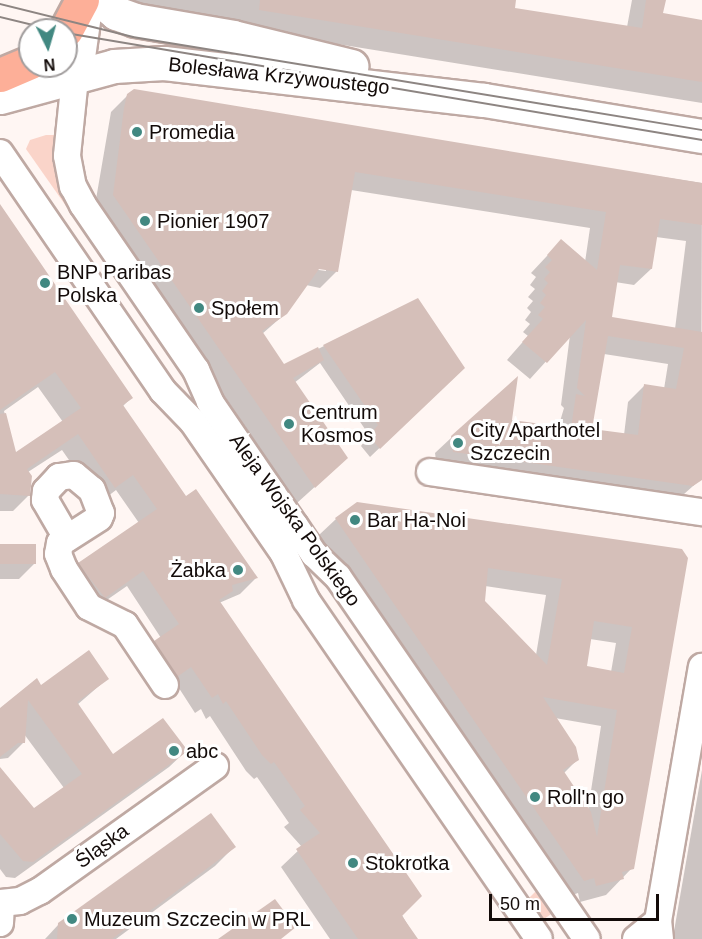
<!DOCTYPE html>
<html>
<head>
<meta charset="utf-8">
<style>
	body { margin:0 }
	#map { position:relative; width:702px; height:939px; overflow:hidden; background:#fff6f3; font-family:Arial,sans-serif }
	div>[style] { position:absolute }
	.green>* { inset:0; background:#fad4c9 }
	.shadow>* { inset:0; background:#0003 }
	.building>* { inset:0; background:#d5bfb9; transform-origin:0 0 }
	.roads { filter:drop-shadow(2px 0 #bfa9a3) drop-shadow(-2px 0 #bfa9a3) drop-shadow(0 2px #bfa9a3) drop-shadow(0 -2px #bfa9a3) }
	.minor>* { height:26px; margin:-13px; padding:0 13px; transform-origin:13px; border-radius:13px; background:#fff }
	.tertiary>* { height:33px; margin:-16.5px; padding:0 16.5px; transform-origin:16.5px; border-radius:16.5px; background:#fff }
	.primary>* { height:33px; margin:-16.5px; padding:0 16.5px; transform-origin:16.5px; border-radius:16.5px; background:#fdaf98 }
	.tram>* { height:1.5px; margin:-0.75px; padding:0 0.75px; transform-origin:0.75px; border-radius:0.75px; background:#8d8582 }
	.dots>* { width:16px; height:16px; translate:-50% -50%; box-sizing:border-box; border:3px solid #fff; border-radius:50% }
	span { translate:-50% -50%; white-space:nowrap; text-align:center; line-height:1.15; -webkit-text-stroke:6px #fff; paint-order:stroke }
	.street-label { font-size:20px; color:#130b09 }
	.poi-label { font-size:20px; color:#130b09 }
	.left { translate:0 -50%; text-align:left }
	.right { translate:-100% -50%; text-align:right }
	.north { position:absolute; left:18px; top:18px; width:60px; height:60px; box-sizing:border-box; background:#fff; border:2px solid #a19d9d; border-radius:50%; rotate:175deg; font-size:16px; font-weight:700; line-height:24px; text-align:center; color:#130b09 }
	.north::after { content:''; display:block; margin:auto; width:21px; height:27px; background:#418881; clip-path:polygon(50% 0,100% 100%,50% 72%,0 100%) }
	.scale { position:absolute; left:489px; top:894px; width:170px; height:27px; box-sizing:border-box; border:3px solid #130b09; border-top:0; padding-left:8px; font-size:18px; line-height:21px; white-space:nowrap; color:#130b09; -webkit-text-stroke:4px #fff; paint-order:stroke }
</style>
</head>
<body>
<div id="map">
	<div class="green">
		<div style="clip-path:polygon(46px 135px,58px 135px,74px 206px,66px 206px,26px 149px,30px 140px)"></div>
		<div style="clip-path:polygon(529px 868px,557px 910px,544px 919px,529px 898px,536px 891px,520px 869px)"></div>
	</div>
	<div class="shadow">
		<div style="clip-path:polygon(130px 0,515px 0,513px 9px,627px 27px,632px 0,664px 0,662px 15px,702px 22px,702px 103px,128px 10px)"></div>
		<div style="clip-path:polygon(evenodd,128px 95px,702px 183px,701px 479px,675px 502px,437px 468px,435px 453px,452px 437px,511px 421px,558px 428px,564px 408px,561px 405px,570px 335px,530px 379px,507px 360px,528px 336px,523px 332px,530px 324px,525px 320px,531px 312px,527px 308px,533px 301px,528px 297px,535px 289px,530px 285px,536px 277px,531px 273px,561px 241px,585px 262px,590px 228px,351px 190px,337px 271px,320px 288px,306px 285px,286px 313px,262px 334px,284px 366px,324px 346px,463px 368px,370px 457px,361px 446px,369px 435px,320px 363px,294px 383px,329px 474px,297px 503px,95px 205px,111px 112px,128px 95px,656px 237px,686px 241px,675px 329px,610px 318px,615px 282px,634px 285px,651px 269px,656px 237px,128px 95px,326px 268px,326px 271px,312px 269px,326px 268px,128px 95px,604px 354px,668px 364px,664px 389px,645px 385px,628px 402px,624px 435px,590px 430px,604px 354px)"></div>
		<div style="clip-path:polygon(evenodd,0 206px,131px 398px,122px 407px,185px 498px,256px 578px,240px 594px,219px 603px,416px 939px,330px 939px,281px 867px,302px 847px,284px 827px,289px 823px,257px 777px,254px 779px,246px 771px,210px 716px,206px 719px,201px 709px,195px 713px,175px 682px,138px 658px,161px 638px,127px 586px,88px 613px,63px 580px,79px 564px,139px 523px,116px 490px,99px 503px,62px 450px,28px 472px,29px 495px,13px 511px,0 511px,0 206px,38px 387px,63px 422px,16px 455px,4px 411px,38px 387px)"></div>
		<div style="clip-path:polygon(evenodd,336px 519px,682px 551px,632px 868px,606px 895px,580px 902px,578px 893px,567px 897px,319px 535px,336px 519px,485px 586px,546px 595px,536px 655px,483px 602px,485px 586px,336px 519px,590px 639px,616px 643px,611px 672px,585px 667px,590px 639px,336px 519px,555px 718px,601px 726px,588px 810px,564px 773px,578px 759px,555px 718px)"></div>
		<div style="clip-path:polygon(0 545px,35px 563px,19px 579px,0 579px)"></div>
		<div style="clip-path:polygon(107px 679px,77px 705px,113px 756px,186px 751px,169px 767px,15px 878px,6px 877px,0 869px,0 770px,34px 810px,64px 788px,24px 734px,24px 742px,8px 758px,0 759px,0 709px,41px 687px)"></div>
		<div style="clip-path:polygon(702px 770px,702px 939px,674px 939px,673px 937px)"></div>
		<div style="clip-path:polygon(234px 847px,215px 866px,116px 939px,45px 939px,59px 924px)"></div>
	</div>
	<div class="building">
		<div style="clip-path:polygon(260px 0,516px 0,515px 8px,642px 28px,646px 0,666px 0,663px 13px,702px 20px,702px 82px,259px 10px)"></div>
		<div style="clip-path:polygon(evenodd,134px 89px,702px 183px,702px 225px,660px 219px,652px 269px,620px 265px,612px 317px,702px 332px,702px 480px,693px 486px,453px 452px,451px 436px,518px 376px,512px 420px,571px 428px,576px 394px,585px 396px,577px 388px,586px 320px,547px 363px,522px 342px,543px 319px,538px 315px,545px 307px,540px 303px,546px 295px,542px 291px,548px 283px,544px 279px,550px 272px,545px 267px,552px 260px,547px 255px,561px 239px,597px 270px,606px 212px,355px 172px,338px 272px,319px 269px,287px 314px,262px 331px,284px 364px,318px 347px,324px 360px,293px 378px,348px 458px,315px 488px,113px 195px,124px 108px,127px 94px,134px 89px,608px 336px,684px 348px,676px 389px,644px 384px,638px 435px,592px 429px,608px 336px)"></div>
		<div style="clip-path:polygon(0 204px,133px 398px,123px 405px,186px 496px,196px 489px,258px 578px,232px 585px,233px 591px,219px 600px,422px 896px,402px 916px,418px 939px,358px 939px,296px 849px,320px 833px,300px 810px,305px 806px,274px 762px,271px 764px,262px 755px,226px 701px,223px 704px,218px 694px,212px 698px,191px 667px,177px 677px,154px 641px,179px 624px,143px 571px,105px 598px,78px 563px,157px 509px,133px 475px,115px 488px,78px 434px,27px 469px,32px 476px,30px 496px,0 494px,0 414px,6px 413px,16px 452px,81px 408px,55px 372px,0 410px)"></div>
		<div style="clip-path:polygon(418px 298px,465px 368px,380px 449px,369px 436px,378px 425px,323px 345px)"></div>
		<div style="clip-path:polygon(evenodd,357px 502px,682px 549px,688px 558px,651px 773px,634px 869px,622px 872px,624px 879px,596px 886px,594px 878px,584px 881px,335px 518px,357px 502px,488px 568px,562px 579px,547px 665px,485px 601px,488px 568px,357px 502px,594px 621px,632px 627px,624px 673px,587px 666px,594px 621px,357px 502px,543px 697px,617px 710px,597px 837px,591px 812px,563px 770px,579px 760px,576px 747px,543px 697px)"></div>
		<div style="left:0;top:544px;width:36px;height:20px"></div>
		<div style="clip-path:polygon(89px 650px,109px 679px,77px 702px,113px 754px,163px 718px,188px 751px,33px 862px,23px 861px,0 834px,0 767px,34px 808px,82px 774px,28px 700px,25px 743px,18px 743px,0 757px,0 708px,37px 678px,41px 685px)"></div>
		<div style="clip-path:polygon(211px 813px,236px 847px,112px 939px,57px 939px,58px 923px)"></div>
		<div style="clip-path:polygon(275px 899px,296px 927px,281px 939px,218px 939px)"></div>
	</div>
	<div class="roads">
		<div class="minor">
			<div style="left:75px;top:78px;width:78px;rotate:95.9deg"></div>
			<div style="left:67px;top:156px;width:31px;rotate:79deg"></div>
			<div style="left:73px;top:186px;width:21px;rotate:62deg"></div>
			<div style="left:83px;top:205px;width:200px;rotate:55.6deg"></div>
			<div style="left:196px;top:370px;width:35px;rotate:66deg"></div>
			<div style="left:210px;top:402px;width:150px;rotate:55.6deg"></div>
			<div style="left:295px;top:526px;width:34px;rotate:56deg"></div>
			<div style="left:314px;top:554px;width:33px;rotate:44deg"></div>
			<div style="left:338px;top:577px;width:439px;rotate:55.5deg"></div>
			<div style="left:0;top:153px;width:288px;rotate:55.6deg"></div>
			<div style="left:163px;top:391px;width:43px;rotate:45.9deg"></div>
			<div style="left:193px;top:422px;width:160px;rotate:55.4deg"></div>
			<div style="left:284px;top:554px;width:51px;rotate:64.4deg"></div>
			<div style="left:306px;top:600px;width:411px;rotate:55.5deg"></div>
			<div style="left:430px;top:472px;width:275px;rotate:8.4deg"></div>
			<div style="left:67px;top:538px;width:44px;rotate:-120.1deg"></div>
			<div style="left:45px;top:500px;width:9px;rotate:-84deg"></div>
			<div style="left:46px;top:491px;width:19px;rotate:-47deg"></div>
			<div style="left:59px;top:477px;width:15px;rotate:-8deg"></div>
			<div style="left:74px;top:475px;width:23px;rotate:40deg"></div>
			<div style="left:92px;top:490px;width:25px;rotate:69deg"></div>
			<div style="left:101px;top:513px;width:5px;rotate:112deg"></div>
			<div style="left:99px;top:518px;width:46px;rotate:147.3deg"></div>
			<div style="left:60px;top:543px;width:11px;rotate:100deg"></div>
			<div style="left:58px;top:554px;width:16px;rotate:68deg"></div>
			<div style="left:64px;top:569px;width:45px;rotate:56.7deg"></div>
			<div style="left:89px;top:607px;width:40px;rotate:26.6deg"></div>
			<div style="left:125px;top:625px;width:72px;rotate:56.3deg"></div>
			<div style="left:0;top:923px;width:20px;rotate:-87deg"></div>
			<div style="left:1px;top:903px;width:19px;rotate:-6deg"></div>
			<div style="left:20px;top:901px;width:22px;rotate:-27deg"></div>
			<div style="left:40px;top:891px;width:215px;rotate:-35.5deg"></div>
			<div style="left:636px;top:939px;width:28px;rotate:-39deg"></div>
			<div style="left:660px;top:939px;width:18px;rotate:-96deg"></div>
			<div style="left:658px;top:921px;width:258px;rotate:-80.2deg"></div>
		</div>
		<div class="tertiary">
			<div style="left:100px;top:0;width:21px;rotate:39deg"></div>
			<div style="left:116px;top:13px;width:20px;rotate:20deg"></div>
			<div style="left:135px;top:20px;width:99px;rotate:9.8deg"></div>
			<div style="left:233px;top:37px;width:122px;rotate:13.8deg"></div>
			<div style="left:75px;top:78px;width:79px;rotate:-82deg"></div>
			<div style="left:0;top:97px;width:118px;rotate:-15.2deg"></div>
			<div style="left:114px;top:66px;width:50px;rotate:-3.4deg"></div>
			<div style="left:164px;top:63px;width:322px;rotate:6.6deg"></div>
			<div style="left:484px;top:100px;width:221px;rotate:9.4deg"></div>
		</div>
		<div class="primary">
			<div style="left:66px;top:30px;width:34px;rotate:-62deg"></div>
			<div style="left:0;top:75px;width:33px;rotate:-23deg"></div>
		</div>
	</div>
	<div class="tram">
		<div style="left:0;top:4px;width:137px;rotate:13.9deg"></div>
		<div style="left:133px;top:37px;width:577px;rotate:9.28deg"></div>
		<div style="left:0;top:17px;width:56px;rotate:13.5deg"></div>
		<div style="left:66px;top:33px;width:645px;rotate:9.55deg"></div>
	</div>
	<div class="dots">
		<div style="left:137px;top:132px;background:#418881"></div>
		<div style="left:145px;top:221px;background:#418881"></div>
		<div style="left:45px;top:283px;background:#418881"></div>
		<div style="left:199px;top:308px;background:#418881"></div>
		<div style="left:289px;top:424px;background:#418881"></div>
		<div style="left:458px;top:443px;background:#418881"></div>
		<div style="left:355px;top:520px;background:#418881"></div>
		<div style="left:238px;top:570px;background:#418881"></div>
		<div style="left:174px;top:751px;background:#418881"></div>
		<div style="left:535px;top:797px;background:#418881"></div>
		<div style="left:353px;top:863px;background:#418881"></div>
		<div style="left:72px;top:919px;background:#418881"></div>
	</div>
	<div class="street-label">
		<span style="left:279px;top:76px;rotate:6deg">Bolesława Krzywoustego</span>
		<span style="left:295px;top:520px;rotate:54deg">Aleja Wojska Polskiego</span>
		<span style="left:102px;top:846px;rotate:-36deg">Śląska</span>
	</div>
	<div class="poi-label">
		<span class="left" style="left:149px;top:132px">Promedia</span>
		<span class="left" style="left:157px;top:221px">Pionier 1907</span>
		<span class="left" style="left:57px;top:284px">BNP Paribas<br>Polska</span>
		<span class="left" style="left:211px;top:308px">Społem</span>
		<span class="left" style="left:301px;top:424px">Centrum<br>Kosmos</span>
		<span class="left" style="left:470px;top:442px">City Aparthotel<br>Szczecin</span>
		<span class="left" style="left:367px;top:520px">Bar Ha-Noi</span>
		<span class="right" style="left:226px;top:570px">Żabka</span>
		<span class="left" style="left:186px;top:751px">abc</span>
		<span class="left" style="left:547px;top:797px">Roll'n go</span>
		<span class="left" style="left:365px;top:863px">Stokrotka</span>
		<span class="left" style="left:84px;top:919px">Muzeum Szczecin w PRL</span>
	</div>
	<div class="north">N</div>
	<div class="scale">50 m</div>
</div>
</body>
</html>
